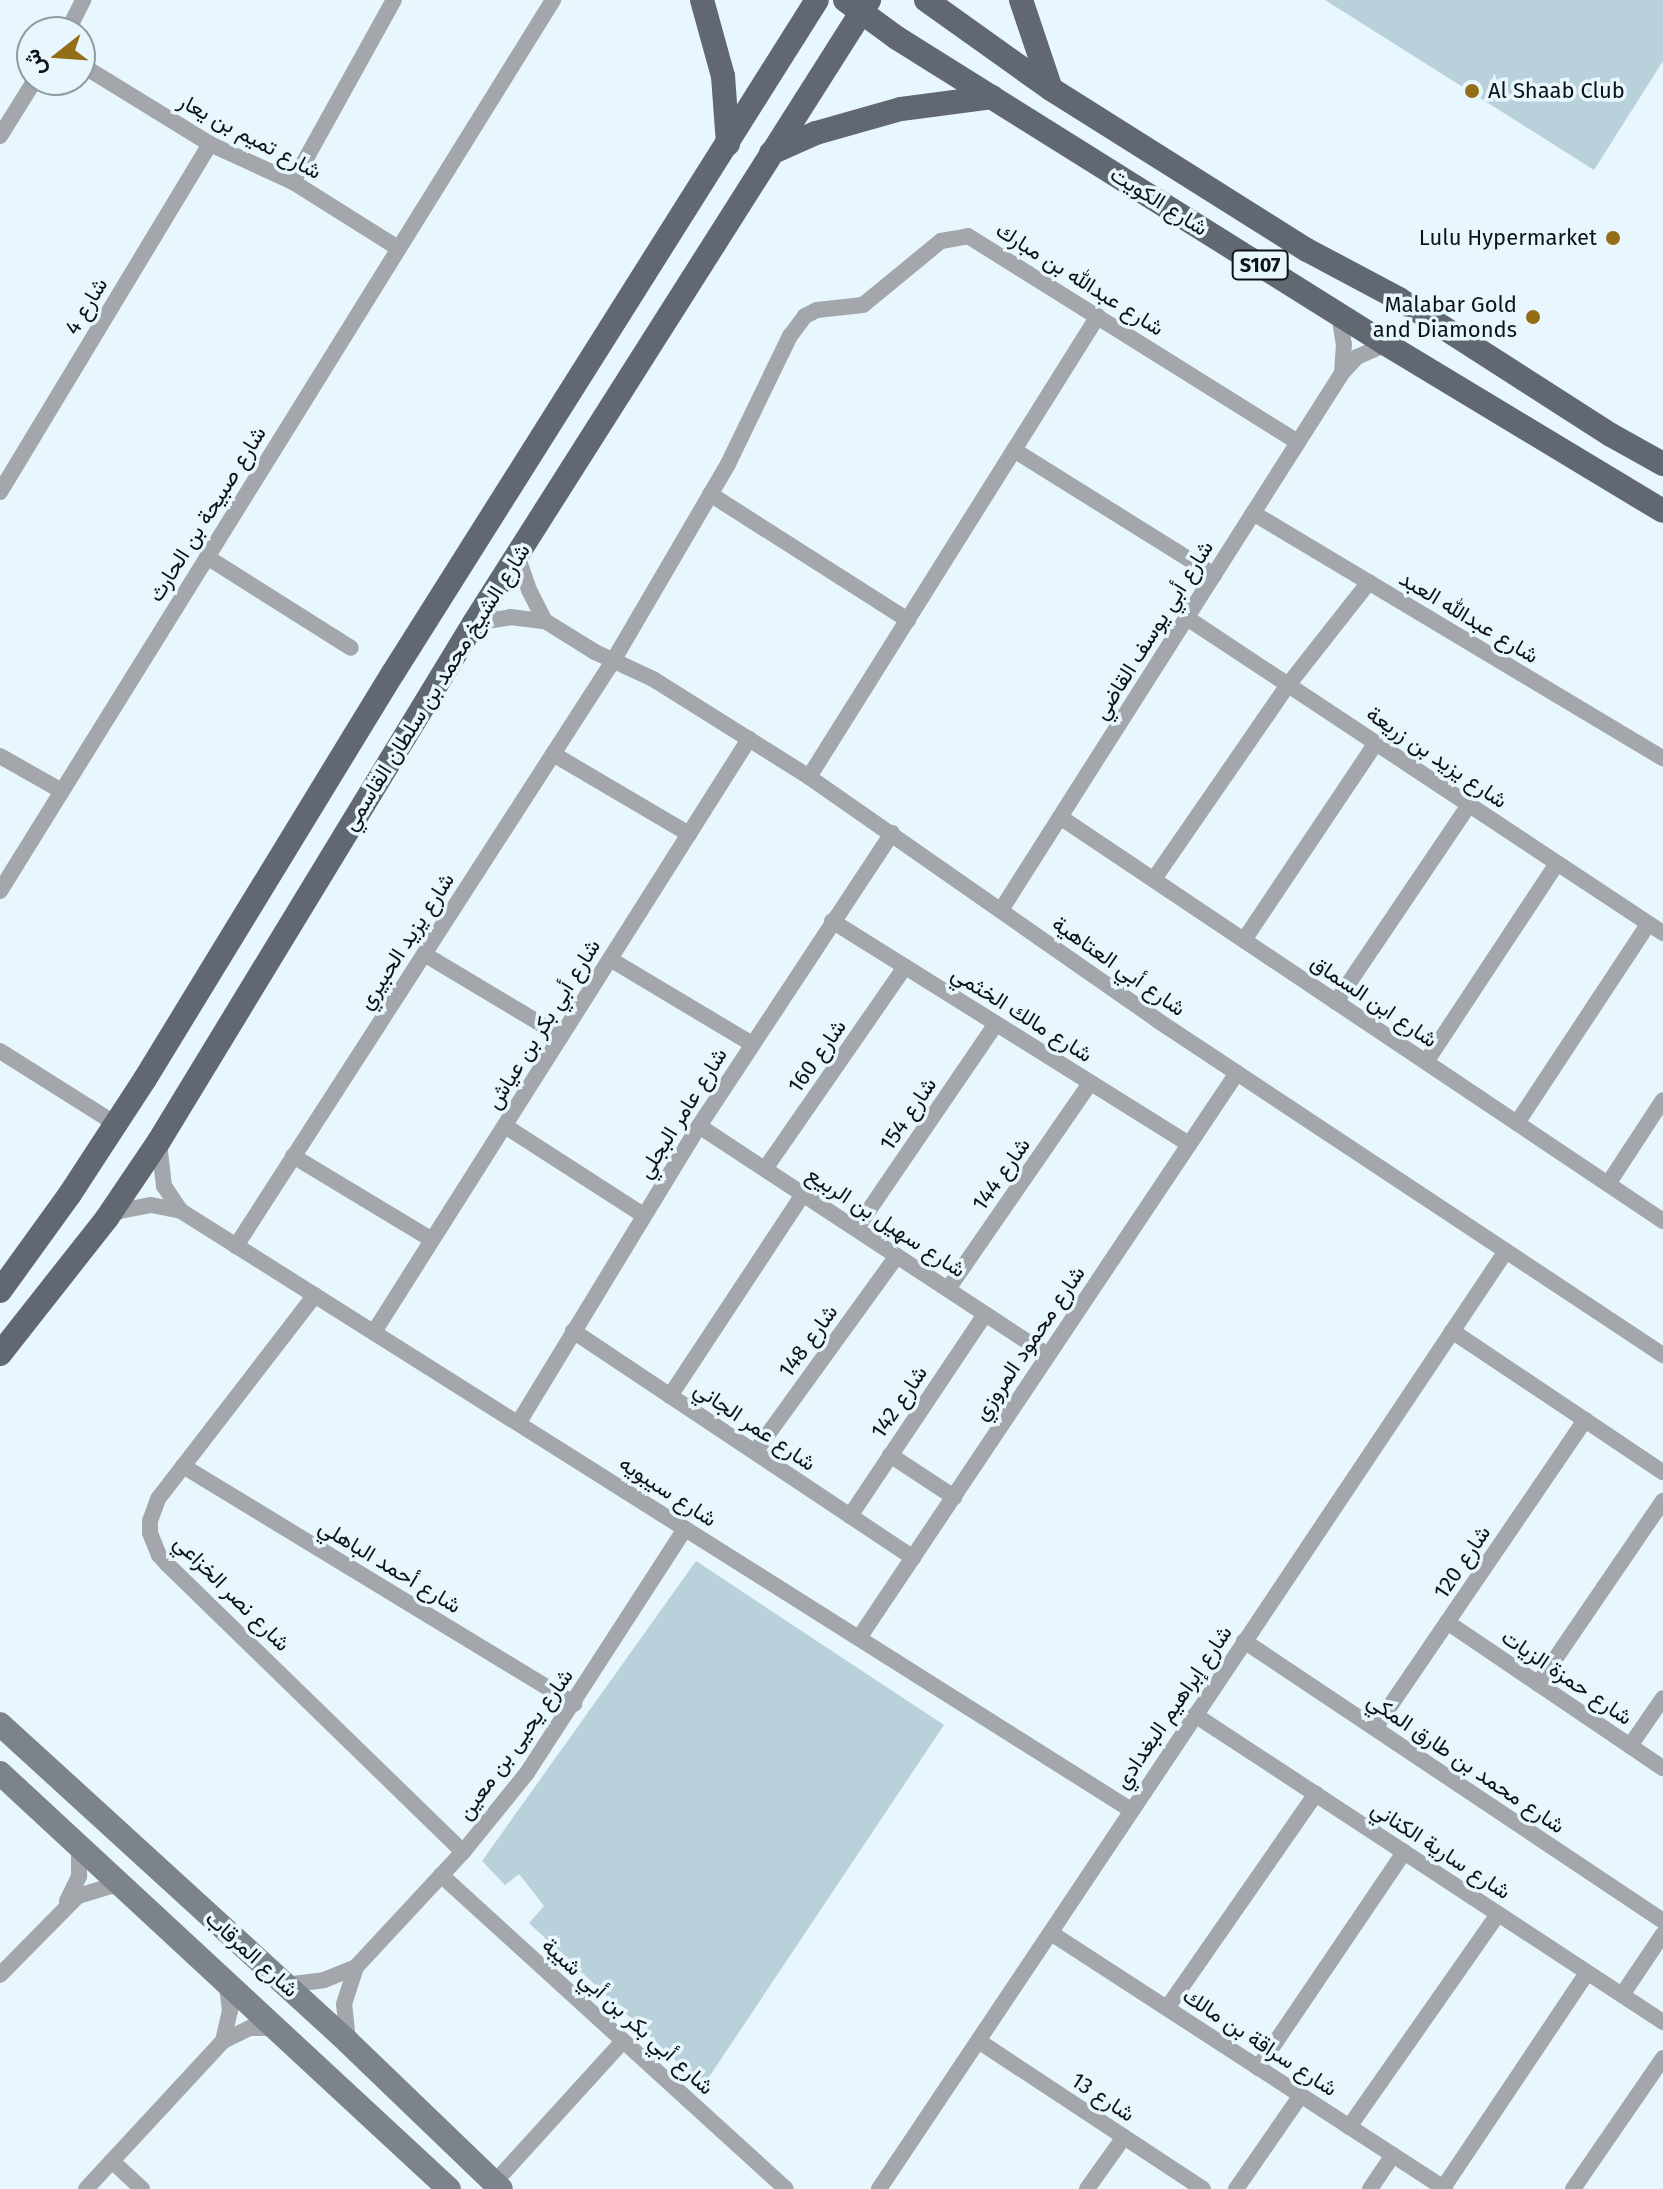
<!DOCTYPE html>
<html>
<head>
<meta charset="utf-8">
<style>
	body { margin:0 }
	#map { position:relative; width:1663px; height:2189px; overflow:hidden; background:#e7f7fd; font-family:"Fira Sans",Vazirmatn,sans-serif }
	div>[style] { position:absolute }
	.green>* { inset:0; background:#b9d1da }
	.minor>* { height:16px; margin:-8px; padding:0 8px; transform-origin:8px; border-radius:8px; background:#a3a7ac }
	.secondary>* { height:24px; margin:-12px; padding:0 12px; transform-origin:12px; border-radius:12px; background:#7d838a }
	.primary>* { height:24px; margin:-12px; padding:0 12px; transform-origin:12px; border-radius:12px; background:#616871 }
	.dots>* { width:22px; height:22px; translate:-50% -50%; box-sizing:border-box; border:4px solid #e7f7fd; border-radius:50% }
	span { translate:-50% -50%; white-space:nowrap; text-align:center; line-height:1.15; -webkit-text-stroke:7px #e7f7fd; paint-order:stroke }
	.shield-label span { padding:2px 6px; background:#e7f7fd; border:2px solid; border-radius:6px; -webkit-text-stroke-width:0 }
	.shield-label { font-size:20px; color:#0e1316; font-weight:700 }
	.poi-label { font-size:22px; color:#0e1316 }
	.left { translate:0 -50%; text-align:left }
	.right { translate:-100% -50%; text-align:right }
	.street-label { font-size:22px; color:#0e1316 }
	.north { position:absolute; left:16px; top:16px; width:80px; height:80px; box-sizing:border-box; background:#e7f7fd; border:2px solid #909ca1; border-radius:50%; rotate:253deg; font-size:22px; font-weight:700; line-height:32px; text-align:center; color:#0e1316 }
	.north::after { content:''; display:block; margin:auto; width:28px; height:36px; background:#936e16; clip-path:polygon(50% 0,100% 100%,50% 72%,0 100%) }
</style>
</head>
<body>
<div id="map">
	<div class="green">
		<div style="clip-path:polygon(1325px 0,1663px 0,1663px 61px,1594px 170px)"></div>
		<div style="clip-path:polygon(696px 1561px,944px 1725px,703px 2086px,529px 1923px,544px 1906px,519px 1874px,505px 1885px,482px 1861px)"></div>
	</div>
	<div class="minor">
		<div style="left:67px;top:32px;width:36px;rotate:-63deg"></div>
		<div style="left:80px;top:64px;width:153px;rotate:31.6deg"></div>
		<div style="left:210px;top:144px;width:91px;rotate:24.6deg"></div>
		<div style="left:293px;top:182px;width:124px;rotate:32.2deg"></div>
		<div style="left:0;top:136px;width:66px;rotate:-58deg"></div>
		<div style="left:293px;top:182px;width:208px;rotate:-61deg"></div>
		<div style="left:1339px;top:314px;width:30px;rotate:81deg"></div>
		<div style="left:1344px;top:344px;width:29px;rotate:94deg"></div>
		<div style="left:1014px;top:450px;width:236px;rotate:32deg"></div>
		<div style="left:0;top:492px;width:406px;rotate:-58.9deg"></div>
		<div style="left:710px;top:494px;width:235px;rotate:32.5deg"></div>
		<div style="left:1253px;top:513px;width:478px;rotate:30.9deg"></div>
		<div style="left:517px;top:555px;width:37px;rotate:71deg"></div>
		<div style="left:529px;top:590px;width:35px;rotate:63deg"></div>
		<div style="left:207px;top:557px;width:170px;rotate:32.3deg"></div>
		<div style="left:1187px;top:618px;width:571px;rotate:33.5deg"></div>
		<div style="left:474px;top:623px;width:36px;rotate:-9deg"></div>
		<div style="left:510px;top:617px;width:35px;rotate:7deg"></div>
		<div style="left:545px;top:621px;width:59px;rotate:31.8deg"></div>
		<div style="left:595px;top:652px;width:64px;rotate:25deg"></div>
		<div style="left:653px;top:679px;width:184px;rotate:32.1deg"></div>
		<div style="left:809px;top:777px;width:424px;rotate:34.9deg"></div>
		<div style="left:1157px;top:1020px;width:607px;rotate:33.51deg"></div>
		<div style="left:553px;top:754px;width:158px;rotate:30.5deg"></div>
		<div style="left:0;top:756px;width:69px;rotate:29.5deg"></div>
		<div style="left:809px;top:777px;width:544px;rotate:-57.92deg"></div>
		<div style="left:1060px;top:817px;width:726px;rotate:33.82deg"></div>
		<div style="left:1154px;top:879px;width:236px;rotate:-55.4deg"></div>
		<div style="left:1288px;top:685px;width:131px;rotate:-51.8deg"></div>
		<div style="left:0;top:891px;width:1049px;rotate:-58.17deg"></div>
		<div style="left:1001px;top:910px;width:636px;rotate:-57.58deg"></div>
		<div style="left:1342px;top:373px;width:22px;rotate:-47deg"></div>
		<div style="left:1357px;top:357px;width:32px;rotate:-24deg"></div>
		<div style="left:832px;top:921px;width:421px;rotate:32deg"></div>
		<div style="left:1244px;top:940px;width:237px;rotate:-56.2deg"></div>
		<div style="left:424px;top:954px;width:160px;rotate:30.9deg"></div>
		<div style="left:610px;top:959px;width:165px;rotate:30.9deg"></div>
		<div style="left:1336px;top:1002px;width:238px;rotate:-56deg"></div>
		<div style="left:0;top:1051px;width:137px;rotate:32.2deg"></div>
		<div style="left:1426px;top:1062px;width:238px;rotate:-56.6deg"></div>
		<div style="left:1517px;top:1123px;width:238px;rotate:-56.6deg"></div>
		<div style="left:505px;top:1126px;width:164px;rotate:32.8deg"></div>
		<div style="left:699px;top:1126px;width:417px;rotate:33.3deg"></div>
		<div style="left:159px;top:1143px;width:43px;rotate:83.4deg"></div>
		<div style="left:164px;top:1186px;width:30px;rotate:56deg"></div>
		<div style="left:293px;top:1156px;width:162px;rotate:31.1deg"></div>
		<div style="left:765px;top:1169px;width:246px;rotate:-55.3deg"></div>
		<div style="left:1608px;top:1184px;width:100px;rotate:-56.8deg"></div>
		<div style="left:109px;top:1217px;width:13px;rotate:-29deg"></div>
		<div style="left:120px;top:1211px;width:32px;rotate:-11deg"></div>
		<div style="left:151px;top:1205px;width:31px;rotate:11deg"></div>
		<div style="left:181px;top:1211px;width:1123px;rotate:32.23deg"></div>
		<div style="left:856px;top:1229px;width:248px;rotate:-55.7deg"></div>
		<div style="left:236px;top:1246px;width:696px;rotate:-57.2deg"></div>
		<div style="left:613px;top:661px;width:228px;rotate:-59.7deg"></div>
		<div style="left:728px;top:464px;width:142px;rotate:-64.2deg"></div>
		<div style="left:790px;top:336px;width:25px;rotate:-53deg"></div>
		<div style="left:805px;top:316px;width:13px;rotate:-27deg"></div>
		<div style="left:817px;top:310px;width:46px;rotate:-6.2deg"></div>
		<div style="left:863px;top:305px;width:101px;rotate:-39.4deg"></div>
		<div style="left:941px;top:241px;width:27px;rotate:-10deg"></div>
		<div style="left:968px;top:236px;width:389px;rotate:32deg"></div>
		<div style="left:948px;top:1289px;width:250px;rotate:-55.4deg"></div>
		<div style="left:315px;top:1295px;width:257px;rotate:127.6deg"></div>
		<div style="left:158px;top:1499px;width:23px;rotate:110deg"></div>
		<div style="left:150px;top:1521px;width:12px;rotate:90deg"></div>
		<div style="left:150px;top:1533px;width:24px;rotate:68deg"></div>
		<div style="left:159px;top:1555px;width:12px;rotate:48deg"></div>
		<div style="left:167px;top:1564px;width:413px;rotate:44.2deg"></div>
		<div style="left:573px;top:1331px;width:409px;rotate:33.7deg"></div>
		<div style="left:1452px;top:1331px;width:254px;rotate:33.8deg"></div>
		<div style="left:374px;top:1332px;width:702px;rotate:-57.69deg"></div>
		<div style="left:670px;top:1396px;width:242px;rotate:-56.6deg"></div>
		<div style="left:519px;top:1422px;width:346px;rotate:-58.7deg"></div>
		<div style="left:699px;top:1126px;width:351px;rotate:-56.6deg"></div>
		<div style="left:755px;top:1452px;width:242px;rotate:-54.1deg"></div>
		<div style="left:890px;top:1455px;width:77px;rotate:33.3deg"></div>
		<div style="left:183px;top:1466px;width:458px;rotate:31.3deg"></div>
		<div style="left:850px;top:1516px;width:243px;rotate:-56.2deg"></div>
		<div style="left:1447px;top:1622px;width:261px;rotate:34.1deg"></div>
		<div style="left:859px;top:1638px;width:680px;rotate:-56.22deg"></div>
		<div style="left:1244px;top:1641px;width:504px;rotate:33.75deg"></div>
		<div style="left:1538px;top:1684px;width:222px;rotate:-55.7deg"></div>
		<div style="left:1195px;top:1715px;width:560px;rotate:33.26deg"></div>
		<div style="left:1375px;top:1728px;width:373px;rotate:-55.7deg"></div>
		<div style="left:1630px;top:1746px;width:58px;rotate:-55.5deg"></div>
		<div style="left:441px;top:1875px;width:466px;rotate:42.3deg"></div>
		<div style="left:67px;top:1901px;width:28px;rotate:-64deg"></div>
		<div style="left:79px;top:1876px;width:31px;rotate:-90deg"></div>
		<div style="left:1051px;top:1933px;width:470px;rotate:33deg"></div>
		<div style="left:0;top:1975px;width:111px;rotate:-45.4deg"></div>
		<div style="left:78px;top:1896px;width:34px;rotate:-17deg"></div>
		<div style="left:111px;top:1886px;width:14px;rotate:8deg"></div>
		<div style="left:285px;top:1985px;width:39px;rotate:-7deg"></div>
		<div style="left:324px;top:1980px;width:35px;rotate:-22deg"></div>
		<div style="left:1622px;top:1995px;width:73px;rotate:-56.1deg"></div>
		<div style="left:1167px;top:2008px;width:261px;rotate:-55.2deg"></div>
		<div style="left:223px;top:2041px;width:31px;rotate:-77deg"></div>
		<div style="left:230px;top:2011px;width:31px;rotate:-97deg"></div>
		<div style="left:348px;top:2041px;width:37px;rotate:-96deg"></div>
		<div style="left:344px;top:2004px;width:39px;rotate:-72deg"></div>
		<div style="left:356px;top:1967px;width:157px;rotate:-47.1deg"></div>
		<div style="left:463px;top:1852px;width:102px;rotate:-51deg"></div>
		<div style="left:527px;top:1773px;width:291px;rotate:-57.1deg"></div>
		<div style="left:980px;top:2042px;width:267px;rotate:33.4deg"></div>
		<div style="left:1258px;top:2068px;width:261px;rotate:-55.9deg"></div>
		<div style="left:1349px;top:2127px;width:260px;rotate:-55deg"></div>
		<div style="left:112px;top:2161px;width:41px;rotate:43deg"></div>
		<div style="left:494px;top:2183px;width:192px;rotate:-47.7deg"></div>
		<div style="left:1443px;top:2188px;width:259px;rotate:-56.2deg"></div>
		<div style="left:86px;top:2189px;width:202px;rotate:-47.2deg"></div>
		<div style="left:223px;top:2041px;width:30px;rotate:-26deg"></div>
		<div style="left:250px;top:2028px;width:26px"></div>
		<div style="left:879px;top:2189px;width:1128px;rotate:-56.24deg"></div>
		<div style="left:1087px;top:2189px;width:64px;rotate:-54.6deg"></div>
		<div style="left:1236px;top:2189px;width:114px;rotate:-55.3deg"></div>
		<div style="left:1370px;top:2189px;width:41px;rotate:-55.9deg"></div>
		<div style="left:1573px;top:2189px;width:159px;rotate:-55.5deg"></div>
	</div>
	<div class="secondary">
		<div style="left:0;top:1724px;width:471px;rotate:42.4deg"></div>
		<div style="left:348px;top:2042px;width:212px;rotate:43.9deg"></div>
		<div style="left:0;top:1773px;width:612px;rotate:42.82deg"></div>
	</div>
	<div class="primary">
		<div style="left:702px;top:0;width:79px;rotate:74.6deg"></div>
		<div style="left:723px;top:76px;width:68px;rotate:85.8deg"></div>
		<div style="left:845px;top:0;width:64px;rotate:36.2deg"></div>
		<div style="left:897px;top:38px;width:577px;rotate:32.04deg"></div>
		<div style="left:1386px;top:344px;width:323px;rotate:31.1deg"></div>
		<div style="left:926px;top:0;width:153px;rotate:35.5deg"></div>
		<div style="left:1051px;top:89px;width:302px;rotate:32.2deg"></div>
		<div style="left:1307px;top:250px;width:104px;rotate:28deg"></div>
		<div style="left:1399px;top:299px;width:252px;rotate:32.7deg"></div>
		<div style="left:1611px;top:435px;width:60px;rotate:29.1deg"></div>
		<div style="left:1021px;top:0;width:91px;rotate:71.4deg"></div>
		<div style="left:771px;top:153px;width:49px;rotate:-24deg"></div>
		<div style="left:816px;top:133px;width:88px;rotate:-15.8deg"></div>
		<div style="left:901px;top:109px;width:92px;rotate:-7.5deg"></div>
		<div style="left:0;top:1291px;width:120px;rotate:-54.2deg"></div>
		<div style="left:70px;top:1194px;width:137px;rotate:-56.9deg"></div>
		<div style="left:145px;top:1079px;width:476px;rotate:-58.6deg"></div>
		<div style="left:393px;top:673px;width:795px;rotate:-57.79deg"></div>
		<div style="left:0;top:1354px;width:173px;rotate:-51.8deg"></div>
		<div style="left:107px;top:1218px;width:93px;rotate:-56deg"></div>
		<div style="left:159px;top:1141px;width:606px;rotate:-58.7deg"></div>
		<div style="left:474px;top:623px;width:738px;rotate:-57.62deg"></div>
	</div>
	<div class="dots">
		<div style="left:1472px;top:91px;background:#936e16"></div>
		<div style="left:1613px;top:238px;background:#936e16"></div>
		<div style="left:1533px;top:317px;background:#936e16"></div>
	</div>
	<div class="shield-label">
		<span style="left:1260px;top:265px">S107</span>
	</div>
	<div class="poi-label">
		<span class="left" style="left:1488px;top:91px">Al Shaab Club</span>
		<span class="right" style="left:1597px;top:238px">Lulu Hypermarket</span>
		<span class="right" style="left:1517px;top:317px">Malabar Gold<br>and Diamonds</span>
	</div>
	<div class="street-label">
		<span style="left:250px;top:136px;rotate:28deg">شارع تميم بن يعار</span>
		<span style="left:1159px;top:201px;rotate:32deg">شارع الكويت</span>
		<span style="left:1080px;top:279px;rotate:32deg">شارع عبدالله بن مبارك</span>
		<span style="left:86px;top:306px;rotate:-59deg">شارع 4</span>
		<span style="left:207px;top:514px;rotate:-58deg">شارع صبيحة بن الحارث</span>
		<span style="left:1469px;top:617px;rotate:31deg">شارع عبدالله العبد</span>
		<span style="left:1153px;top:630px;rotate:-58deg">شارع أبي يوسف القاضي</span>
		<span style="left:436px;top:687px;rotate:-58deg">شارع الشيخ محمد بن سلطان القاسمي</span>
		<span style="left:1437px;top:757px;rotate:34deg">شارع يزيد بن زريعة</span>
		<span style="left:406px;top:941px;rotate:-57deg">شارع يزيد الحبيري</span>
		<span style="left:1119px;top:966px;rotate:35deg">شارع أبي العتاهية</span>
		<span style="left:1374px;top:1001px;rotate:34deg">شارع ابن السماق</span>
		<span style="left:1022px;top:1014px;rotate:32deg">شارع مالك الخثمي</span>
		<span style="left:543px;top:1024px;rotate:-58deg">شارع أبي بكر بن عياش</span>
		<span style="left:817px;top:1056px;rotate:-55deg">شارع 160</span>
		<span style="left:682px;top:1113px;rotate:-58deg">شارع عامر البجلي</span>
		<span style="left:908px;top:1114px;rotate:-56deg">شارع 154</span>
		<span style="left:1001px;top:1174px;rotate:-55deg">شارع 144</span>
		<span style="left:886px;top:1222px;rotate:33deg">شارع سهيل بن الربيع</span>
		<span style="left:808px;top:1341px;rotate:-54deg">شارع 148</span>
		<span style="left:1029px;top:1343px;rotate:-56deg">شارع محمود المروزي</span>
		<span style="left:899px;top:1402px;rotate:-56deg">شارع 142</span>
		<span style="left:755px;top:1426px;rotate:34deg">شارع عمر الجاني</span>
		<span style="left:668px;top:1491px;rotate:33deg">شارع سيبويه</span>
		<span style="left:1462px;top:1562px;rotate:-56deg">شارع 120</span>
		<span style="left:390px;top:1566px;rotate:31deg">شارع أحمد الباهلي</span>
		<span style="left:232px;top:1593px;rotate:45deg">شارع نصر الخزاعي</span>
		<span style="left:1567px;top:1677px;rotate:34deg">شارع حمزة الزيات</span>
		<span style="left:1173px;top:1707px;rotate:-56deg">شارع إبراهيم البغدادي</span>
		<span style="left:515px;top:1744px;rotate:-54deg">شارع يحيى بن معين</span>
		<span style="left:1466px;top:1763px;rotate:34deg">شارع محمد بن طارق المكي</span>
		<span style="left:1441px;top:1850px;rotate:33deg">شارع سارية الكناني</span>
		<span style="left:252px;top:1954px;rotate:42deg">شارع المرقاب</span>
		<span style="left:628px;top:2016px;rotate:42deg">شارع أبي بكر بن أبي شيبة</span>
		<span style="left:1260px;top:2042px;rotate:33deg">شارع سراقة بن مالك</span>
		<span style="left:1103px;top:2097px;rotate:33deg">شارع 13</span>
	</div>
	<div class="north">ش</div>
</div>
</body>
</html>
